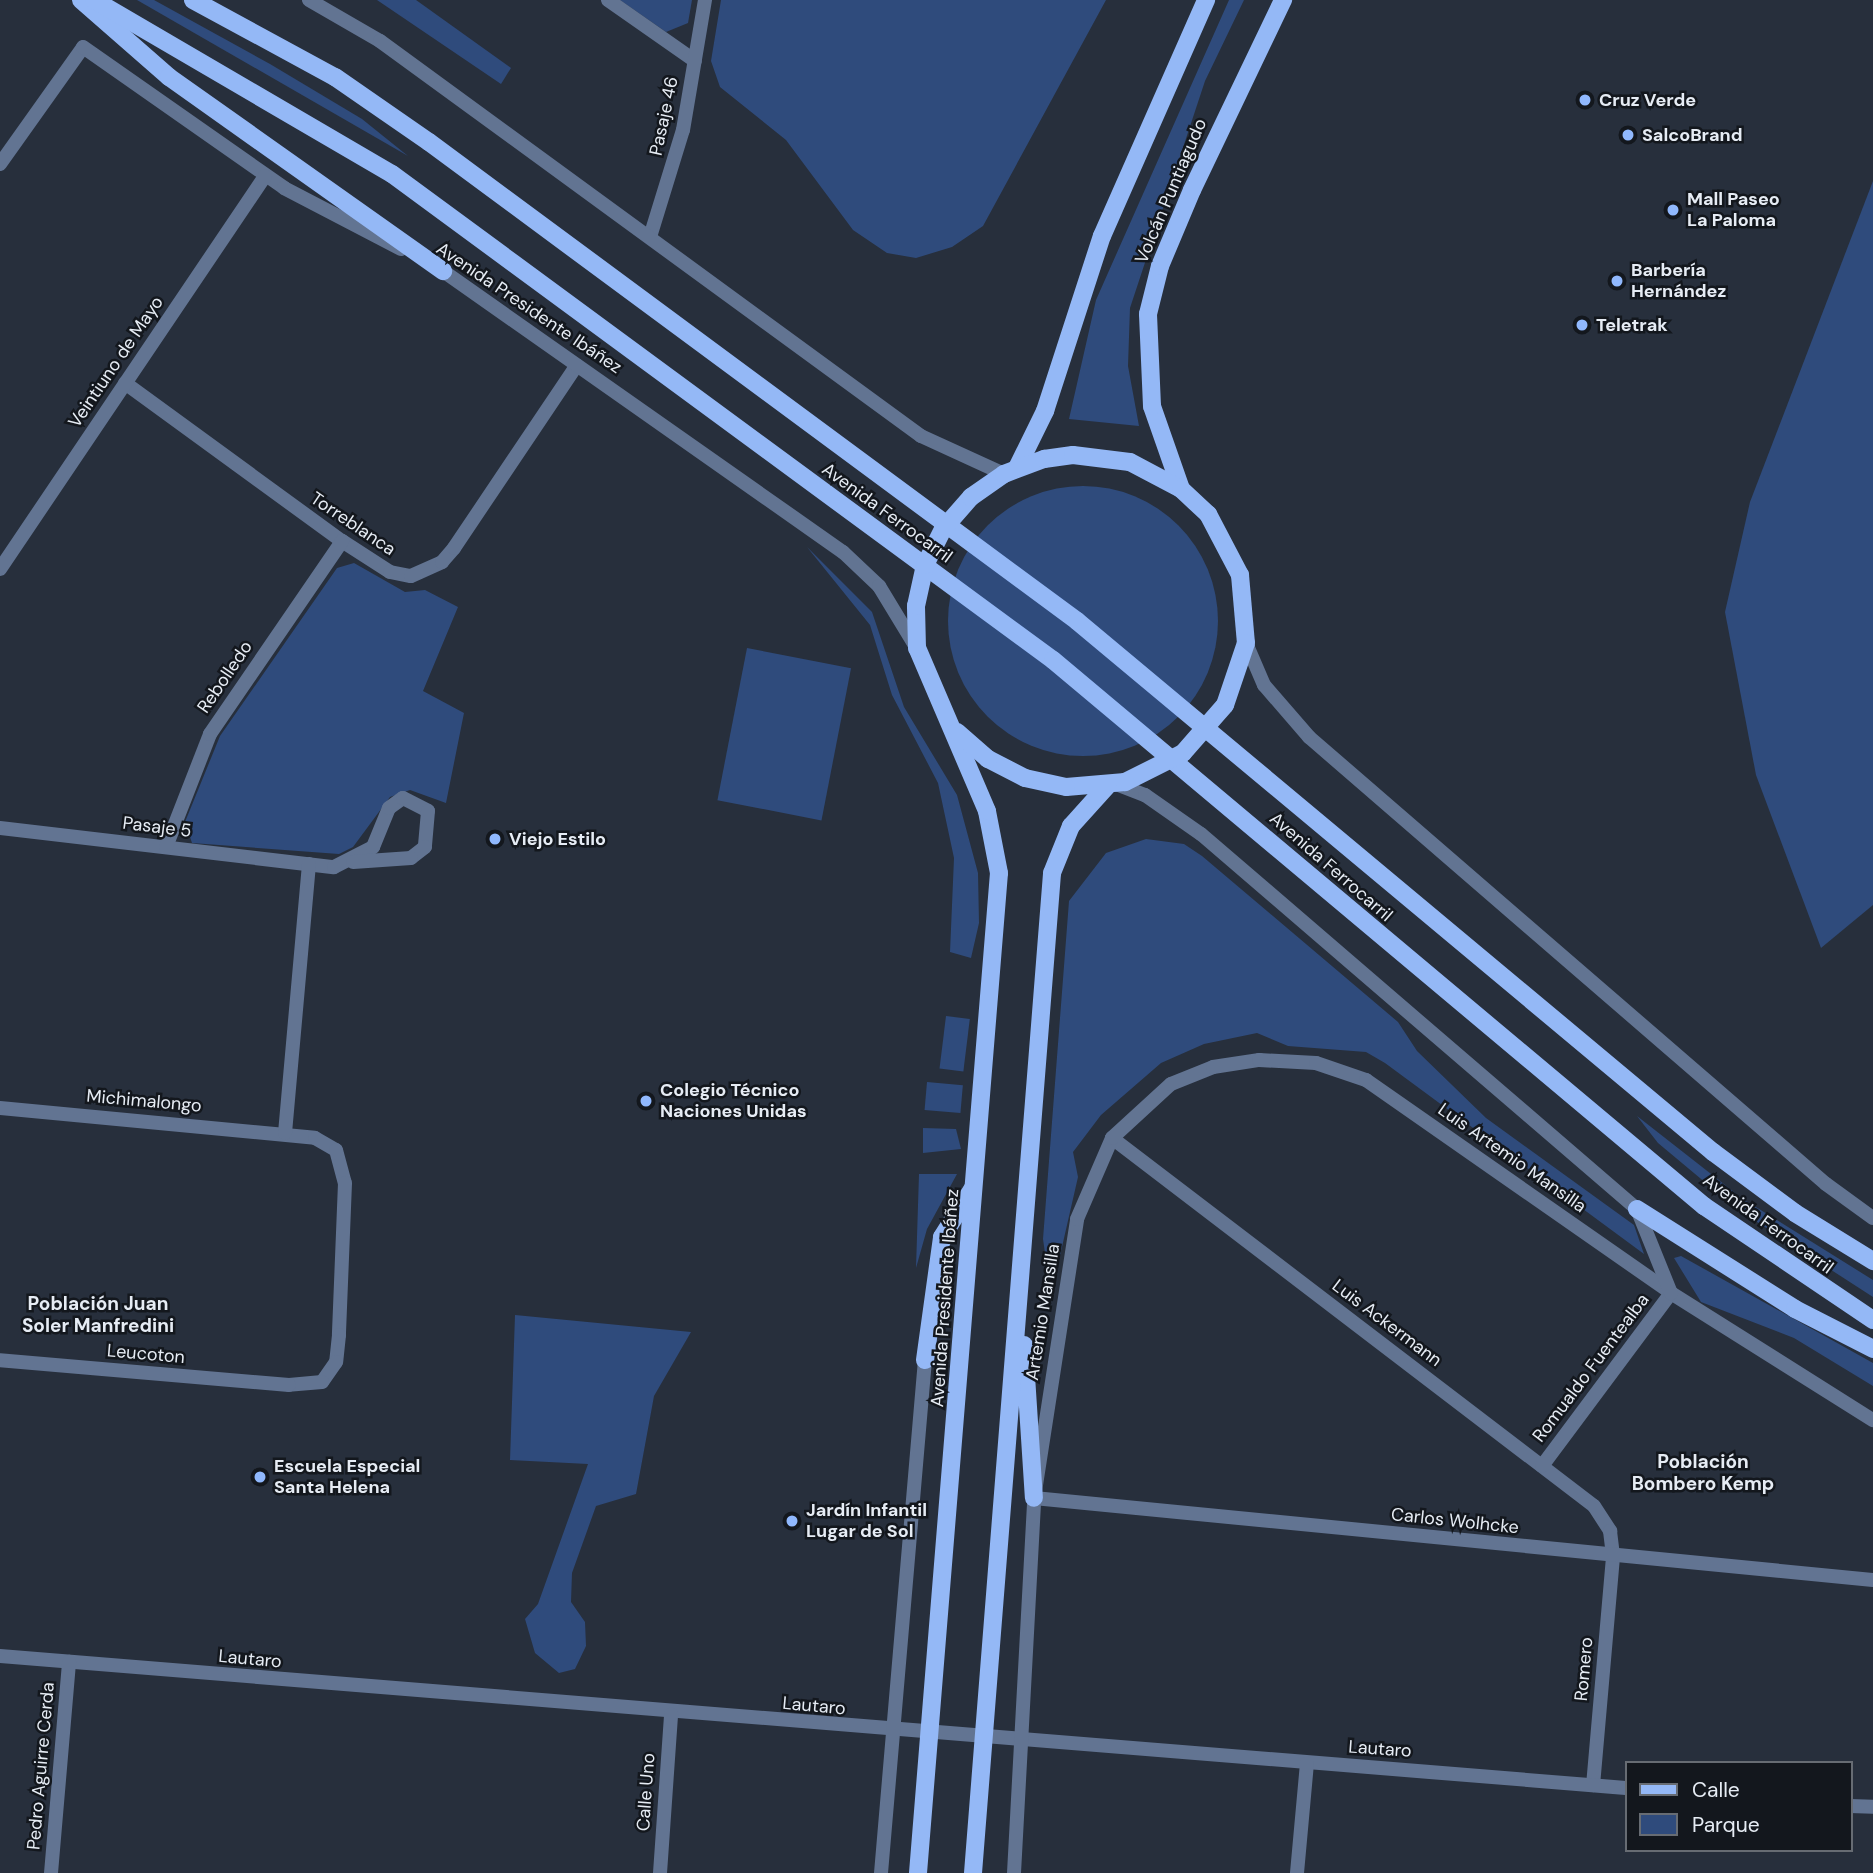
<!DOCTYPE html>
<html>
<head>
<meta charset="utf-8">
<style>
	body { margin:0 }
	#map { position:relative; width:1873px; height:1873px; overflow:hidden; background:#272f3c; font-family:"DM Sans",sans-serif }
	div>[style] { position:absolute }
	.green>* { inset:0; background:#2f4b7c; transform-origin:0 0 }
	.round { border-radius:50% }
	.minor>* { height:14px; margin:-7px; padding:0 7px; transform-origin:7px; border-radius:7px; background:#627492 }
	.tertiary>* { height:14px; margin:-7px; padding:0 7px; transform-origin:7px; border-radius:7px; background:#627492 }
	.primary>* { height:18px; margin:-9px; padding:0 9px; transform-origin:9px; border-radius:9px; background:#94b8f6 }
	.dots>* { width:19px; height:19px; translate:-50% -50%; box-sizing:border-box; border:4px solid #13171d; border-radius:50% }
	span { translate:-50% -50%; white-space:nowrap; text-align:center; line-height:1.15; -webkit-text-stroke:5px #13171d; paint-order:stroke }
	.poi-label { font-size:18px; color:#e6ecf4; font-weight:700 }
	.left { translate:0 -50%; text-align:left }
	.street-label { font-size:18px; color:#e6ecf4 }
	.neighbourhood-label { font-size:19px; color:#e6ecf4; font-weight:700 }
	.legend { position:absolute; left:1625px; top:1761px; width:228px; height:91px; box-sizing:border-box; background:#13171d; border:2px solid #676c73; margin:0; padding:9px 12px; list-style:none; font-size:21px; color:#e6ecf4 }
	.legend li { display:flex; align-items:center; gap:14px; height:35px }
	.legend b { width:35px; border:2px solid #676c73 }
</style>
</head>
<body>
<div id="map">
	<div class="green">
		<div style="clip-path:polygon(137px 0,154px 0,270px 64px,362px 119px,408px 156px)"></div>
		<div style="clip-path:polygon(377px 0,416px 0,511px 68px,501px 84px)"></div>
		<div style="clip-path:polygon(620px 0,692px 0,688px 23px,666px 32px)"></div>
		<div style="clip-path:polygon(721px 0,1106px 0,983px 226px,952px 247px,916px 258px,887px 253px,853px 230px,786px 140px,720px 87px,711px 61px)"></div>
		<div style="clip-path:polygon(1229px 0,1244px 0,1205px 81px,1130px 308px,1128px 366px,1139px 426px,1069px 419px,1096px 300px)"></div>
		<div style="clip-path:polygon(1873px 181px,1873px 905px,1821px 948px,1756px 775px,1725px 612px,1750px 502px)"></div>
		<div class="round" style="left:948px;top:486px;width:270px;height:270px"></div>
		<div style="clip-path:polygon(807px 547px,872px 612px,904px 707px,957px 795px,978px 873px,979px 923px,971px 958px,950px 952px,954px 858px,938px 783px,892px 695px,870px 625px)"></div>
		<div style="clip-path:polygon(354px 563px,405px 592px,425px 590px,458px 607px,423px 691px,464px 713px,446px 803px,410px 790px,390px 797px,353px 847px,339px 854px,192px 843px,185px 822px,220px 736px,337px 568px)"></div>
		<div style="left:747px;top:648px;width:106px;height:155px;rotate:11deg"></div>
		<div style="clip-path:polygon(1146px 839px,1184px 844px,1202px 856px,1398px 1022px,1417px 1051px,1486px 1118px,1634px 1225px,1644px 1254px,1385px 1063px,1366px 1052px,1288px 1046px,1257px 1033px,1204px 1044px,1161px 1063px,1101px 1115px,1073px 1152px,1078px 1177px,1051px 1295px,1043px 1239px,1069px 901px,1106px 853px)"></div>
		<div style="left:946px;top:1016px;width:24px;height:53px;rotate:7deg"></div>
		<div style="left:927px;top:1082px;width:36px;height:28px;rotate:5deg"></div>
		<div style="clip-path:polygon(1637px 1116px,1743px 1199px,1873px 1280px,1873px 1297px,1737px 1209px,1658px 1143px)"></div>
		<div style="clip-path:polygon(923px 1128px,956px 1129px,961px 1149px,923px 1153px)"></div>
		<div style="clip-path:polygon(919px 1174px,957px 1174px,927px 1229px,916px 1268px)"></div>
		<div style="clip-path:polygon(1681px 1256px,1873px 1363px,1873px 1386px,1794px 1338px,1701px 1302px,1674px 1258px)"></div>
		<div style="clip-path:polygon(515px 1315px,691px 1332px,654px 1396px,636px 1494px,596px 1506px,572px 1573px,571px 1602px,585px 1622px,586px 1646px,575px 1669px,559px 1673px,535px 1653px,525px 1619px,538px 1604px,588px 1464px,510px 1460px)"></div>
	</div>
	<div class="minor">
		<div style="left:608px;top:0;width:106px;rotate:35deg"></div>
		<div style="left:0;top:164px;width:143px;rotate:-54.6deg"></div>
		<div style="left:83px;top:47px;width:246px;rotate:35deg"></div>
		<div style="left:284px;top:188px;width:132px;rotate:27.5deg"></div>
		<div style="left:650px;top:237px;width:112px;rotate:-72.9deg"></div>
		<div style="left:683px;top:130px;width:132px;rotate:-80.4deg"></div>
		<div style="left:125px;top:383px;width:268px;rotate:36.1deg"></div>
		<div style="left:342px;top:541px;width:57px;rotate:32.9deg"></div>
		<div style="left:390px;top:572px;width:21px;rotate:11deg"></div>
		<div style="left:411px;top:576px;width:34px;rotate:-24deg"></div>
		<div style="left:442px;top:562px;width:18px;rotate:-49deg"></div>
		<div style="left:454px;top:548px;width:220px;rotate:-56.1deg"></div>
		<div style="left:0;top:569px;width:474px;rotate:-56deg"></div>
		<div style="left:0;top:828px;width:336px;rotate:6.7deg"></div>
		<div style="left:334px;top:867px;width:44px;rotate:-27.1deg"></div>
		<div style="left:373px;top:847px;width:42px;rotate:-67.7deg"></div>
		<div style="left:389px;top:808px;width:17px;rotate:-36deg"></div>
		<div style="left:403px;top:798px;width:28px;rotate:27deg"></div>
		<div style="left:428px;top:811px;width:36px;rotate:95deg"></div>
		<div style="left:425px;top:847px;width:18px;rotate:142deg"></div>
		<div style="left:411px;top:858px;width:58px;rotate:176.1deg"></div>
		<div style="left:166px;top:847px;width:121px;rotate:-68.7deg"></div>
		<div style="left:210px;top:734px;width:234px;rotate:-55.6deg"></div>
		<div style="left:0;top:1108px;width:316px;rotate:5.4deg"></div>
		<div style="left:315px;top:1138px;width:24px;rotate:30deg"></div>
		<div style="left:336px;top:1150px;width:34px;rotate:75deg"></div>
		<div style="left:345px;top:1183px;width:152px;rotate:92.3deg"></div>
		<div style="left:339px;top:1335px;width:27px;rotate:96deg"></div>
		<div style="left:336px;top:1362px;width:24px;rotate:125deg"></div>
		<div style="left:322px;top:1382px;width:33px;rotate:175deg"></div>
		<div style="left:289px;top:1385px;width:290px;rotate:-175.1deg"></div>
		<div style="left:285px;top:1133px;width:270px;rotate:-84.9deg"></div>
		<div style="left:1112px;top:1138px;width:606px;rotate:37.36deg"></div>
		<div style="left:1594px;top:1506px;width:30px;rotate:57deg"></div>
		<div style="left:1610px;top:1531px;width:26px;rotate:83deg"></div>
		<div style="left:1613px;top:1557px;width:229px;rotate:95deg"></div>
		<div style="left:1542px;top:1466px;width:216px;rotate:-53.3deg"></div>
		<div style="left:1034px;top:1498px;width:843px;rotate:5.58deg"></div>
		<div style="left:0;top:1656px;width:1631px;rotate:4.64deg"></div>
		<div style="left:1850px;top:1806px;width:23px;rotate:2deg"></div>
		<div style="left:51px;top:1873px;width:212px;rotate:-85.1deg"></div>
		<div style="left:660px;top:1873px;width:159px;rotate:-86deg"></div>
		<div style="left:881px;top:1873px;width:515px;rotate:-85.1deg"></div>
		<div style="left:1014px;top:1873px;width:376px;rotate:-86.9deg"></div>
		<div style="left:1034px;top:1498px;width:282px;rotate:-81.2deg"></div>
		<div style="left:1077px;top:1219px;width:88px;rotate:-66.6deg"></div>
		<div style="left:1112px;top:1138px;width:80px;rotate:-42.5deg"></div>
		<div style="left:1171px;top:1084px;width:45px;rotate:-22deg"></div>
		<div style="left:1213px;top:1067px;width:47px;rotate:-8.7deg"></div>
		<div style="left:1259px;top:1060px;width:57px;rotate:3deg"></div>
		<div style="left:1316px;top:1063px;width:53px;rotate:18.8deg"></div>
		<div style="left:1366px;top:1080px;width:372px;rotate:34.9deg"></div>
		<div style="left:1671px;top:1293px;width:239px;rotate:32.2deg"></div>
		<div style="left:1297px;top:1873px;width:110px;rotate:-84.8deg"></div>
	</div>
	<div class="tertiary">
		<div style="left:309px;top:0;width:82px;rotate:30deg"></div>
		<div style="left:380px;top:41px;width:670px;rotate:36.13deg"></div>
		<div style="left:921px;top:436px;width:91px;rotate:24.6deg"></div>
		<div style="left:443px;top:271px;width:489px;rotate:35.1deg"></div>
		<div style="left:843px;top:552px;width:50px;rotate:43.4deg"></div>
		<div style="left:879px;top:586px;width:71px;rotate:58.8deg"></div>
		<div style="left:1246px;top:643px;width:46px;rotate:66.8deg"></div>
		<div style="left:1264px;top:685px;width:69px;rotate:49.1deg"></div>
		<div style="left:1309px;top:737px;width:683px;rotate:40.85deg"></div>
		<div style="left:1826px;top:1184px;width:58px;rotate:35.9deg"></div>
		<div style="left:1116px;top:784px;width:31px;rotate:21deg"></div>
		<div style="left:1145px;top:795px;width:68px;rotate:34.9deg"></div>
		<div style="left:1201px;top:834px;width:575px;rotate:40.7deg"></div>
		<div style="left:1637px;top:1209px;width:91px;rotate:68deg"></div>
	</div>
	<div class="primary">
		<div style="left:81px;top:0;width:117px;rotate:41.2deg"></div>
		<div style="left:169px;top:77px;width:336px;rotate:35.3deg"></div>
		<div style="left:94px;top:0;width:345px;rotate:30.3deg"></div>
		<div style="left:392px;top:174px;width:820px;rotate:36.33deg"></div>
		<div style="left:1053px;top:660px;width:850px;rotate:39.99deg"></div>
		<div style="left:1704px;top:1206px;width:204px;rotate:34deg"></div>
		<div style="left:193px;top:0;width:162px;rotate:28.5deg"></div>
		<div style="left:335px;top:77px;width:114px;rotate:34.7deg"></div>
		<div style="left:429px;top:142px;width:806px;rotate:36.47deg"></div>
		<div style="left:1077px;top:621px;width:829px;rotate:39.86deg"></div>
		<div style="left:1713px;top:1152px;width:102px;rotate:36.6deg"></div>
		<div style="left:1795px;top:1213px;width:92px;rotate:31.6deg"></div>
		<div style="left:1017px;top:468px;width:64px;rotate:-63.8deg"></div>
		<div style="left:1045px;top:411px;width:184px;rotate:-72deg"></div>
		<div style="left:1102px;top:236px;width:258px;rotate:-66.2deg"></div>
		<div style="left:1181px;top:489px;width:88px;rotate:-109.3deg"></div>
		<div style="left:1152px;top:406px;width:92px;rotate:-92.5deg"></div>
		<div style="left:1148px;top:314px;width:49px;rotate:-76deg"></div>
		<div style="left:1160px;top:266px;width:82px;rotate:-67.2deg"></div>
		<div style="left:1192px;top:190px;width:211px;rotate:-64.4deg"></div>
		<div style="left:1637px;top:1209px;width:187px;rotate:32.3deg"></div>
		<div style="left:1795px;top:1309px;width:88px;rotate:27.1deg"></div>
		<div style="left:1024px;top:1345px;width:153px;rotate:86.3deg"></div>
		<div style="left:925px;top:1360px;width:124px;rotate:-82.1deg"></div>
		<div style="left:942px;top:1237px;width:58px;rotate:-57.7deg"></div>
		<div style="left:918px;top:1873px;width:1003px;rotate:-85.37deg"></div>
		<div style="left:999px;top:873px;width:63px;rotate:-101deg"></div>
		<div style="left:987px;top:811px;width:177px;rotate:-113.2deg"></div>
		<div style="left:917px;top:648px;width:42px;rotate:-91.4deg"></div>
		<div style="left:916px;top:606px;width:42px;rotate:-77.6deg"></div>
		<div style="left:925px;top:565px;width:40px;rotate:-63.4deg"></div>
		<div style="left:943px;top:529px;width:43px;rotate:-48.8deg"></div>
		<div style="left:971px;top:497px;width:40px;rotate:-34.9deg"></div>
		<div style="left:1004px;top:474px;width:43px;rotate:-20.6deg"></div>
		<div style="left:1044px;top:459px;width:29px;rotate:-8deg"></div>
		<div style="left:1073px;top:455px;width:57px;rotate:7deg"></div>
		<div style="left:1130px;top:462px;width:58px;rotate:27.9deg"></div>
		<div style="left:1181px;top:489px;width:37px;rotate:43deg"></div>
		<div style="left:1208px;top:514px;width:69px;rotate:62.3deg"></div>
		<div style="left:1240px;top:575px;width:68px;rotate:85deg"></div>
		<div style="left:1246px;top:643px;width:65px;rotate:108.7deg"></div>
		<div style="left:1225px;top:705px;width:64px;rotate:131.2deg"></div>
		<div style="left:1183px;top:753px;width:65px;rotate:153.4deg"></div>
		<div style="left:1125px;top:782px;width:59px;rotate:175.2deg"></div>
		<div style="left:1066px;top:787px;width:42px;rotate:-167.6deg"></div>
		<div style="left:1025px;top:778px;width:42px;rotate:-152.8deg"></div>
		<div style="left:988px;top:759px;width:41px;rotate:-138.9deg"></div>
		<div style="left:973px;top:1873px;width:1003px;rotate:-85.48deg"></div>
		<div style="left:1052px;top:873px;width:51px;rotate:-68deg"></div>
		<div style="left:1071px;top:826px;width:54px;rotate:-48deg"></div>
	</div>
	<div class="dots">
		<div style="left:1585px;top:100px;background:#90b8fd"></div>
		<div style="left:1628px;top:135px;background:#90b8fd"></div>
		<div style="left:1673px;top:210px;background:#90b8fd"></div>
		<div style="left:1617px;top:281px;background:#90b8fd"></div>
		<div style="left:1582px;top:325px;background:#90b8fd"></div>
		<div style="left:495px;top:839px;background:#90b8fd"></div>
		<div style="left:646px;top:1101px;background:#90b8fd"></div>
		<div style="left:260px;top:1477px;background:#90b8fd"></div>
		<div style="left:792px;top:1521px;background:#90b8fd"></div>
	</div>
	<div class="poi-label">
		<span class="left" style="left:1599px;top:100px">Cruz Verde</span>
		<span class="left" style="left:1642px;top:135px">SalcoBrand</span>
		<span class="left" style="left:1687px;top:210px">Mall Paseo<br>La Paloma</span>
		<span class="left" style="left:1631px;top:281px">Barbería<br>Hernández</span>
		<span class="left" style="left:1596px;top:325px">Teletrak</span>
		<span class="left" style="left:509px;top:839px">Viejo Estilo</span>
		<span class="left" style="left:660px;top:1101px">Colegio Técnico<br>Naciones Unidas</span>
		<span class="left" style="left:274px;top:1477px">Escuela Especial<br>Santa Helena</span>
		<span class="left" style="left:806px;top:1521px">Jardín Infantil<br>Lugar de Sol</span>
	</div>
	<div class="street-label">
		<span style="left:664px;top:116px;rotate:-78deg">Pasaje 46</span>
		<span style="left:1171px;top:191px;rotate:-67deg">Volcán Puntiagudo</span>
		<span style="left:529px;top:308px;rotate:34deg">Avenida Presidente Ibáñez</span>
		<span style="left:116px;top:362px;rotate:-56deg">Veintiuno de Mayo</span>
		<span style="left:887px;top:513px;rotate:36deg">Avenida Ferrocarril</span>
		<span style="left:353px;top:524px;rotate:34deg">Torreblanca</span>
		<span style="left:225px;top:677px;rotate:-56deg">Rebolledo</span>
		<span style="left:157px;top:827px;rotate:7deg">Pasaje 5</span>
		<span style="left:1331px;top:867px;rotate:41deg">Avenida Ferrocarril</span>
		<span style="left:144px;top:1101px;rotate:5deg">Michimalongo</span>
		<span style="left:1512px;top:1158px;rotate:35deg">Luis Artemio Mansilla</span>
		<span style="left:1768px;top:1224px;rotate:36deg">Avenida Ferrocarril</span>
		<span style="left:945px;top:1298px;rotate:-86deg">Avenida Presidente Ibáñez</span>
		<span style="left:1043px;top:1312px;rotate:-81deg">Artemio Mansilla</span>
		<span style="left:1387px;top:1323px;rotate:37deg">Luis Ackermann</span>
		<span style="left:146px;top:1354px;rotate:5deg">Leucoton</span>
		<span style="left:1591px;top:1368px;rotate:-53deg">Romualdo Fuentealba</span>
		<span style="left:1455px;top:1521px;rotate:6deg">Carlos Wolhcke</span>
		<span style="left:250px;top:1659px;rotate:5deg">Lautaro</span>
		<span style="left:1584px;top:1669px;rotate:-85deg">Romero</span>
		<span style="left:814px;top:1706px;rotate:5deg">Lautaro</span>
		<span style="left:1380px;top:1749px;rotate:4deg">Lautaro</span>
		<span style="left:41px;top:1766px;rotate:-85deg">Pedro Aguirre Cerda</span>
		<span style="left:646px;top:1792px;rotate:-86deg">Calle Uno</span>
	</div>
	<div class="neighbourhood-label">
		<span style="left:98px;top:1315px">Población Juan<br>Soler Manfredini</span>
		<span style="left:1703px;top:1473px">Población<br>Bombero Kemp</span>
	</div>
	<ul class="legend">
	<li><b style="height:9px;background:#94b8f6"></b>Calle</li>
	<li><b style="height:19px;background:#2f4b7c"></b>Parque</li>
	</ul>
</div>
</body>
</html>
